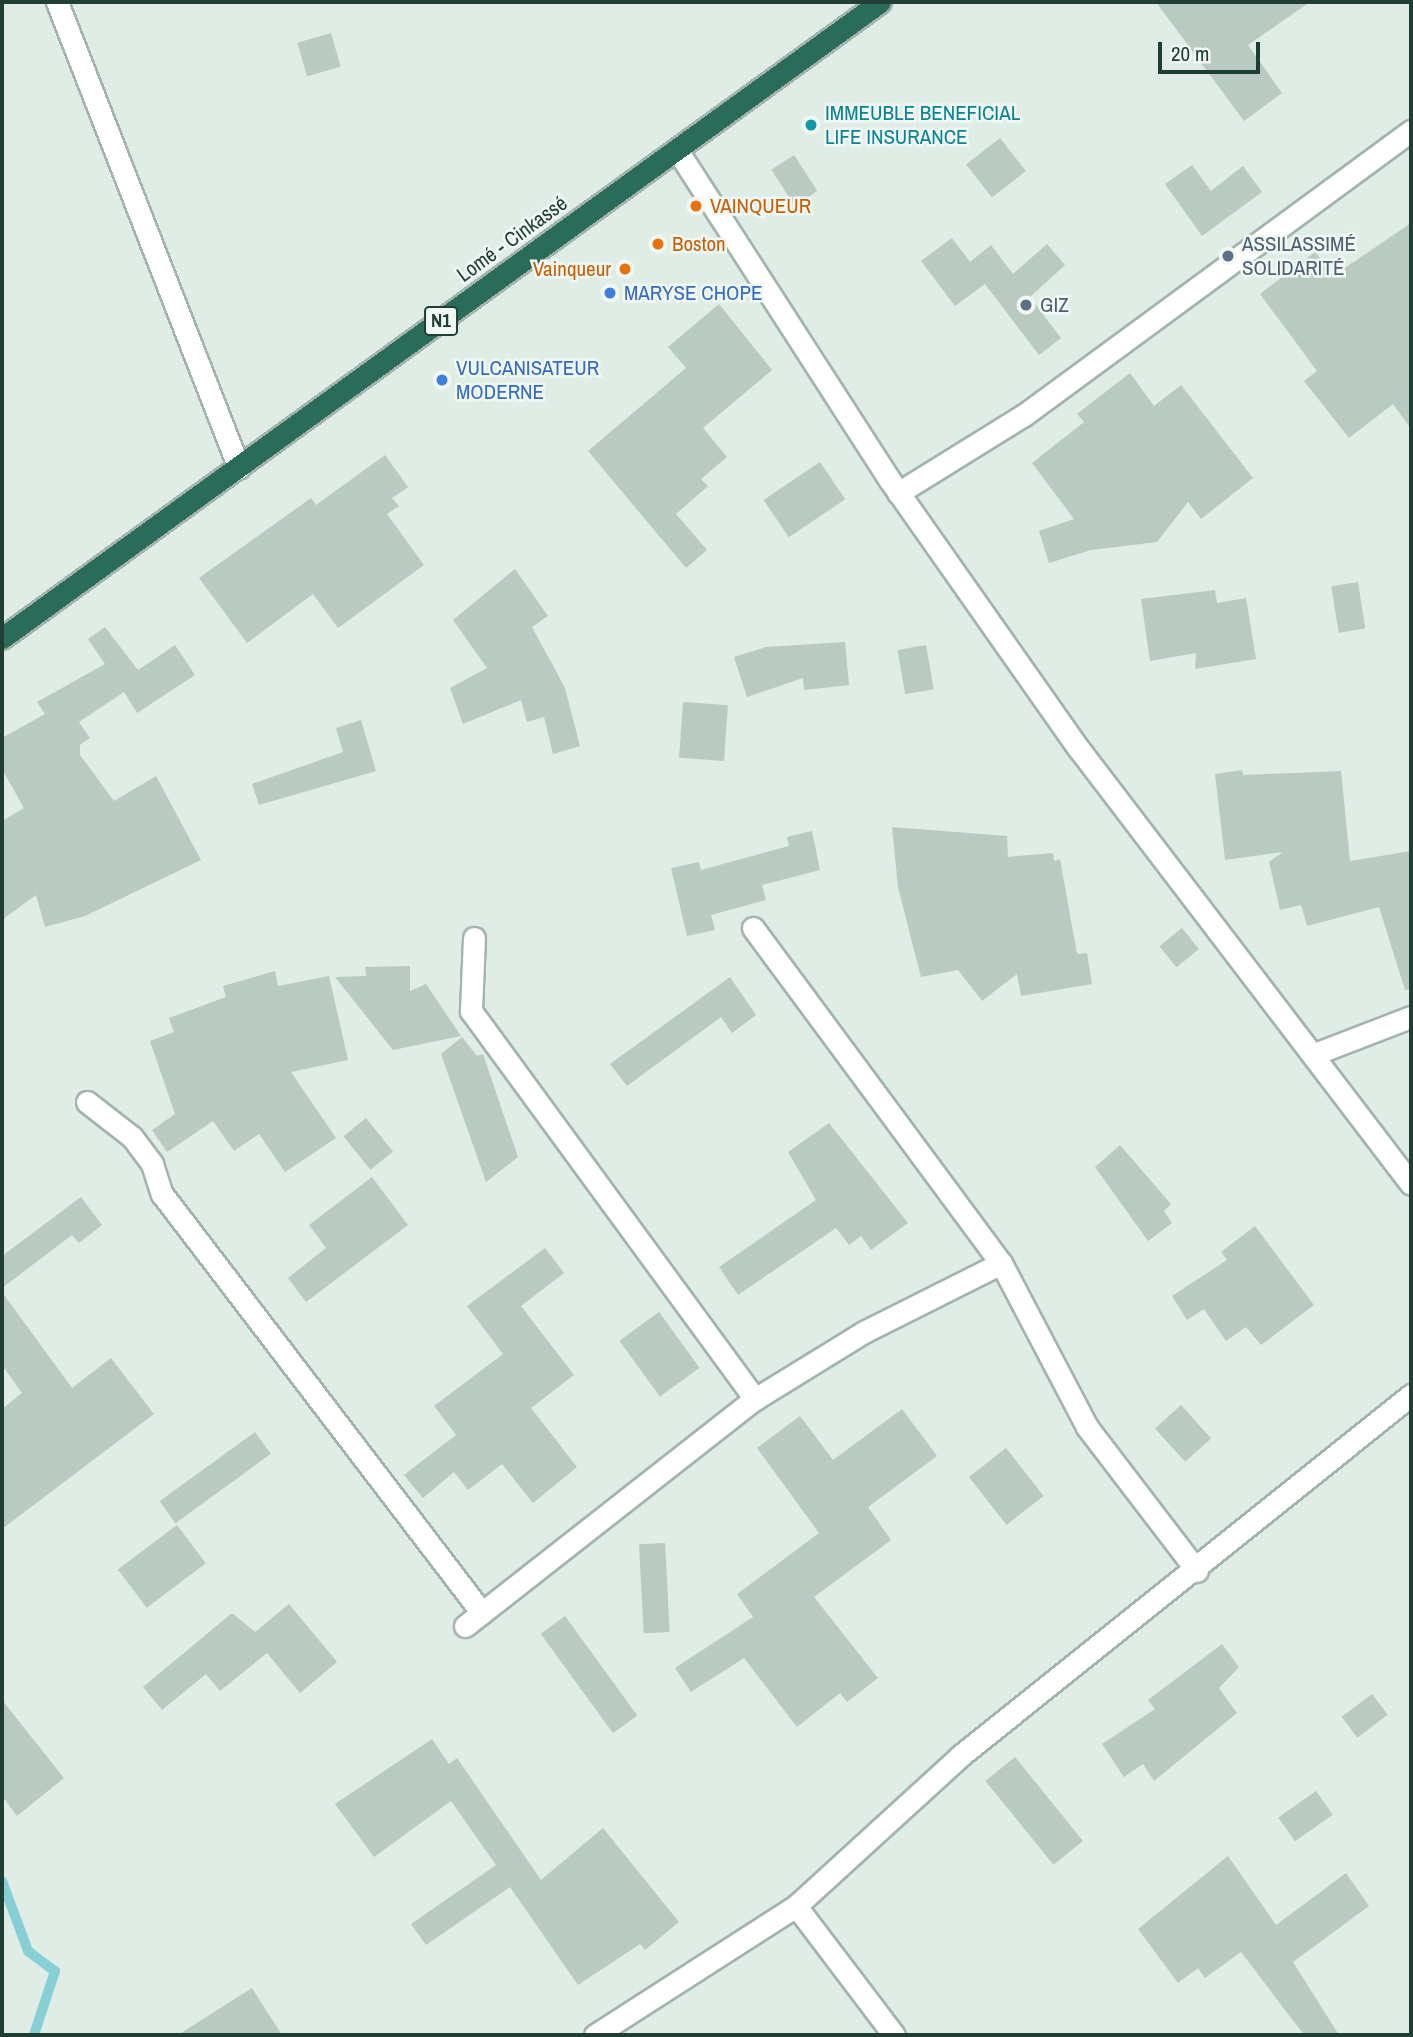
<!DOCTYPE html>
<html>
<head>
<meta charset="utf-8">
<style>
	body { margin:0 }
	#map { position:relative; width:1413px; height:2037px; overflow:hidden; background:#e0ece6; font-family:"Archivo Narrow",sans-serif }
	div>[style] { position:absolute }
	.stream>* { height:10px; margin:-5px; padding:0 5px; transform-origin:5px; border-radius:5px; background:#85cfd5 }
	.building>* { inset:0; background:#b8cac1; transform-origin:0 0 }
	.roads { filter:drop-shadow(2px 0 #a3b4ad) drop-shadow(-2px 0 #a3b4ad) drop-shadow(0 2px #a3b4ad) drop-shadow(0 -2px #a3b4ad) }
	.street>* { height:21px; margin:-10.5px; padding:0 10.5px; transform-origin:10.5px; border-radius:10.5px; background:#fff }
	.highway>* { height:21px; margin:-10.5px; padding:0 10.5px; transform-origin:10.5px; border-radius:10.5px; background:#2a6b59 }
	.dots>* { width:19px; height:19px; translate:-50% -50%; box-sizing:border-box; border:4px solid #f1f8f4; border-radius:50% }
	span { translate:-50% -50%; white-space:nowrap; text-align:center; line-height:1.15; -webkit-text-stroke:5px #f1f8f4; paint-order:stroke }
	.shield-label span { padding:2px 5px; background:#f1f8f4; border:2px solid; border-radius:5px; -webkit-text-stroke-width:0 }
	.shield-label { font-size:19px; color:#203e33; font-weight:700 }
	.culture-label { font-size:21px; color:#0d838f }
	.left { translate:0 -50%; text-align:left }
	.food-label { font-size:21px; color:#c56008 }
	.right { translate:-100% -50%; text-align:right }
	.street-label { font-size:21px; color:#203e33 }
	.service-label { font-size:21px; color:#4e5e75 }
	.shop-label { font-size:21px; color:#366cbe }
	.frame { position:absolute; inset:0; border:4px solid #203e33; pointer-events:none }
	.scale { position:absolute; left:1158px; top:42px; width:102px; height:32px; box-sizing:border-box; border:4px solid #203e33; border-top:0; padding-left:9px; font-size:21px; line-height:24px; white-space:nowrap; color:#203e33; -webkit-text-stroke:5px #f1f8f4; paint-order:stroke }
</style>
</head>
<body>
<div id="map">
	<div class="stream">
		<div style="left:2px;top:1881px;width:75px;rotate:69.6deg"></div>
		<div style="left:28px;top:1951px;width:34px;rotate:37deg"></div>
		<div style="left:55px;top:1971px;width:67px;rotate:108.2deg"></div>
	</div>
	<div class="building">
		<div style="clip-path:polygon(1156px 2px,1310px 2px,1248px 45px,1282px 93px,1244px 121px)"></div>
		<div style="left:331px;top:33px;width:35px;height:35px;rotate:74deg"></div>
		<div style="left:1000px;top:138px;width:42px;height:43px;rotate:52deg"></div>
		<div style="left:794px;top:155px;width:43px;height:27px;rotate:57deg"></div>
		<div style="clip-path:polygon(1192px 165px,1211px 191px,1243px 166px,1262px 192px,1202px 236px,1165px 184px)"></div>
		<div style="clip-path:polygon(1411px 223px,1411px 429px,1393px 404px,1349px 438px,1304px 381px,1317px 371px,1260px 294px,1315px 252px,1333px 276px)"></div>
		<div style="clip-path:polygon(952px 238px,970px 262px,991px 245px,1013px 274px,1047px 244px,1065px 265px,1030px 297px,1061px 338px,1039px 355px,985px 284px,955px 306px,921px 261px)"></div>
		<div style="clip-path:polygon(719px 304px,772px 370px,703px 428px,727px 457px,701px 479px,708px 486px,676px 514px,707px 550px,686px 568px,588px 451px,686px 368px,668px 347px)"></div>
		<div style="clip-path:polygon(1130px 373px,1154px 406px,1181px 385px,1253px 478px,1201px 519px,1188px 502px,1157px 542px,1091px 550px,1049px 563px,1039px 531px,1074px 519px,1032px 463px,1084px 422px,1077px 414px)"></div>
		<div style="clip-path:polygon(385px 455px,408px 487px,392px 498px,399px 506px,387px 514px,424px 565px,338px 628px,313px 594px,247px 643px,199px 578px,311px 498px,316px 505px)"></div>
		<div style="left:820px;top:462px;width:45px;height:68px;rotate:56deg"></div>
		<div style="clip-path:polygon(515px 569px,548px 616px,532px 627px,565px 688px,580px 746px,553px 754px,544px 717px,527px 722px,521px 700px,463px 724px,450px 688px,487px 668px,453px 620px)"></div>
		<div style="left:1358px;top:582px;width:47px;height:27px;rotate:81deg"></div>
		<div style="clip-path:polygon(1215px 590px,1217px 603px,1246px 598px,1256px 659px,1195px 669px,1196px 653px,1150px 661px,1141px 599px)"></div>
		<div style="clip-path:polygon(105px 627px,138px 670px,175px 645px,195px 675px,137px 713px,124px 692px,79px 722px,90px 738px,80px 745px,80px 755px,114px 801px,156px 776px,201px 860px,85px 916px,45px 927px,36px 895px,2px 920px,2px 821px,24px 808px,2px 769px,2px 738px,45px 714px,37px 702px,105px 664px,88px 639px)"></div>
		<div style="clip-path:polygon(845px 642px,849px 685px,804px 690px,803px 678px,747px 697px,734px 657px,766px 647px)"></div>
		<div style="left:926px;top:645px;width:45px;height:29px;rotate:80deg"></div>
		<div style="left:683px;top:702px;width:45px;height:56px;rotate:4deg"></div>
		<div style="clip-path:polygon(361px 720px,376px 771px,259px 805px,252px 784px,343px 752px,336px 728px)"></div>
		<div style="clip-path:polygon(1242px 770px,1243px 775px,1341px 771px,1350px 861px,1411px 851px,1411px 989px,1405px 990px,1379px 907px,1307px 926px,1301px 905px,1280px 910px,1269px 862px,1283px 852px,1225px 860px,1215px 774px)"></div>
		<div style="clip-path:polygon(892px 827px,1007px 836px,1008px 857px,1053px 853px,1054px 861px,1060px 859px,1077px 954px,1087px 953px,1092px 984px,1021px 996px,1017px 974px,982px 1001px,958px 970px,921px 977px,898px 887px)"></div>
		<div style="clip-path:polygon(812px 831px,820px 870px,762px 885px,766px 900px,711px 915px,715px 930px,687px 936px,671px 868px,699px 862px,701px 870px,789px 846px,787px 837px)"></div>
		<div style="left:1182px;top:928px;width:27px;height:29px;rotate:51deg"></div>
		<div style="clip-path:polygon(410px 966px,410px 991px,426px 984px,461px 1036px,393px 1050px,335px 977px,366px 976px,365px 967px)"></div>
		<div style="clip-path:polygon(275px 971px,278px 986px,329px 976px,348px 1060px,291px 1072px,336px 1138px,285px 1172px,259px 1134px,234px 1151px,213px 1121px,167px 1152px,152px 1130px,175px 1114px,150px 1041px,174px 1032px,169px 1018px,226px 997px,223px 986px)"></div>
		<div style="clip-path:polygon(730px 977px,756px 1015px,732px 1033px,721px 1017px,627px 1086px,610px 1064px)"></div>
		<div style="clip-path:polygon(462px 1037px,477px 1056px,483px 1054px,518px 1157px,486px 1182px,441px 1054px)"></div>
		<div style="left:366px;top:1118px;width:43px;height:29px;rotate:51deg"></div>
		<div style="clip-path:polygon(829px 1123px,908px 1223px,871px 1250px,861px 1236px,849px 1245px,836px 1228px,738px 1295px,719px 1267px,816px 1200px,788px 1152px)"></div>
		<div style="clip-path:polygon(1120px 1145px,1171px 1204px,1164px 1211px,1172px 1223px,1148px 1241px,1095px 1167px)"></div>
		<div style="clip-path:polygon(372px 1177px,408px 1225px,306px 1302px,288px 1278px,326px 1248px,309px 1225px)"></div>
		<div style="clip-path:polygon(81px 1197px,102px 1225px,79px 1243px,72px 1235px,2px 1288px,2px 1256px)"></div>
		<div style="clip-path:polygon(1255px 1226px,1314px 1305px,1261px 1345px,1246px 1327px,1226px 1341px,1204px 1309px,1187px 1320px,1172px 1296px,1227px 1260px,1221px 1252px)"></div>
		<div style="clip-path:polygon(545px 1248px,564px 1273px,521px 1306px,574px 1375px,531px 1408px,577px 1467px,533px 1503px,502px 1464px,468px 1490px,454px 1472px,423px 1498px,404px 1475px,456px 1435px,434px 1406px,503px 1354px,467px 1306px)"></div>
		<div style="clip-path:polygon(2px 1292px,72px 1388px,111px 1358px,154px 1414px,2px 1529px,2px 1409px,22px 1393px,2px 1365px)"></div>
		<div style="left:659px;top:1312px;width:69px;height:49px;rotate:54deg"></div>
		<div style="left:1181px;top:1405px;width:45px;height:35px;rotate:48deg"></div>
		<div style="clip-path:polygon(902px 1409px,937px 1456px,868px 1507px,891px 1540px,814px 1597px,878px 1678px,847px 1702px,840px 1693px,797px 1727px,744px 1658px,691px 1692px,675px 1668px,753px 1617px,737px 1594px,819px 1533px,757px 1448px,800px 1416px,833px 1460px)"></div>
		<div style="left:255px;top:1432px;width:27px;height:118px;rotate:54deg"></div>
		<div style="left:1006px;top:1448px;width:61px;height:47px;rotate:52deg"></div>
		<div style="left:177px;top:1525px;width:48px;height:74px;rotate:53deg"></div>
		<div style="left:665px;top:1543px;width:89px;height:26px;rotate:87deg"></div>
		<div style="clip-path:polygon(289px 1604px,337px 1662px,300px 1693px,267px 1653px,220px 1691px,206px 1674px,162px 1710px,143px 1687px,232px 1613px,255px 1632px)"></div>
		<div style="left:565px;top:1616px;width:123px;height:30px;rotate:54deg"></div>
		<div style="clip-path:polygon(1222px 1644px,1239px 1667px,1219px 1688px,1237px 1713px,1154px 1781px,1143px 1764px,1124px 1777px,1102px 1744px,1155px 1709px,1148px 1700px)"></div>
		<div style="left:1372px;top:1694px;width:26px;height:38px;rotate:53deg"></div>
		<div style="clip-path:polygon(2px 1700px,64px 1778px,17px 1816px,2px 1796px)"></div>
		<div style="clip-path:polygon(432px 1739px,449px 1764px,457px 1758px,541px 1880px,603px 1828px,679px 1922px,645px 1950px,640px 1944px,578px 1985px,510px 1887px,426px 1945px,411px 1924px,496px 1865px,451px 1801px,374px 1857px,335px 1804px)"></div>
		<div style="left:1015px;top:1757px;width:108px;height:38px;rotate:51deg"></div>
		<div style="left:1316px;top:1791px;width:29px;height:46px;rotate:55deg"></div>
		<div style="clip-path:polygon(1228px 1856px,1276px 1925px,1346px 1873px,1369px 1906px,1293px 1962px,1339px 2035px,1304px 2035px,1241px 1952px,1205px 1978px,1198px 1968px,1178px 1983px,1138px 1929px)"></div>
		<div style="clip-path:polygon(252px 1988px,282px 2035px,178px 2035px)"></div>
	</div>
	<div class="roads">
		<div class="street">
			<div style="left:57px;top:2px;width:500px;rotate:68.67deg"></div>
			<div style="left:677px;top:150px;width:391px;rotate:57.2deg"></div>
			<div style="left:889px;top:479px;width:330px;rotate:54.9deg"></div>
			<div style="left:1079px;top:749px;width:547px;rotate:52.65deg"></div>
			<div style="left:898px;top:493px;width:148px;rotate:-31.8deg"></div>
			<div style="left:1024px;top:415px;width:480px;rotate:-36.3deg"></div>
			<div style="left:753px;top:928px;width:417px;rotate:53.5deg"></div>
			<div style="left:1001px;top:1263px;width:185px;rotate:62.3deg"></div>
			<div style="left:1087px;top:1427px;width:181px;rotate:52.6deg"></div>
			<div style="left:474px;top:938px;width:73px;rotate:92.4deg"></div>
			<div style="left:471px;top:1011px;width:481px;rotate:53.8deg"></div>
			<div style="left:1317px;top:1053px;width:101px;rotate:-21deg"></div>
			<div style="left:87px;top:1102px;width:57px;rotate:37.9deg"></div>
			<div style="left:132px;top:1137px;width:34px;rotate:53deg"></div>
			<div style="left:152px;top:1164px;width:32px;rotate:72deg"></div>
			<div style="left:162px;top:1194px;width:527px;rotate:52.63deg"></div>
			<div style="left:465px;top:1626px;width:368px;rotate:-38.1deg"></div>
			<div style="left:755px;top:1399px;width:128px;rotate:-31.6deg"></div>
			<div style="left:864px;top:1332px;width:153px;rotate:-26.7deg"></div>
			<div style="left:796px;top:1906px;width:162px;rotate:52.8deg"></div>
			<div style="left:595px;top:2035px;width:239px;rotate:-32.7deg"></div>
			<div style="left:796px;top:1906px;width:222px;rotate:-42.4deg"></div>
			<div style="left:960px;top:1756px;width:578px;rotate:-38.68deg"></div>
		</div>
		<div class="highway">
			<div style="left:2px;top:638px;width:1084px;rotate:-35.92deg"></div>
		</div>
	</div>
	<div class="dots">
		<div style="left:811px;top:125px;background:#0f9aa8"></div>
		<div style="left:696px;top:206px;background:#e8710a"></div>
		<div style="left:658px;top:244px;background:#e8710a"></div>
		<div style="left:1228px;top:256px;background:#5c6f8a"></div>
		<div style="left:625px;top:269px;background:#e8710a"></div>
		<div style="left:610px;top:293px;background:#3f7fe0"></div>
		<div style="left:1026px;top:305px;background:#5c6f8a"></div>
		<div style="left:442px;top:380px;background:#3f7fe0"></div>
	</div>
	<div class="shield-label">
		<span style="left:441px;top:321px">N1</span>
	</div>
	<div class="culture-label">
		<span class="left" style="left:825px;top:125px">IMMEUBLE BENEFICIAL<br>LIFE INSURANCE</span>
	</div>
	<div class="food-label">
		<span class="left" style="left:710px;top:206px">VAINQUEUR</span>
		<span class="left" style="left:672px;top:244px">Boston</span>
		<span class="right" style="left:611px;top:269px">Vainqueur</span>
	</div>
	<div class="street-label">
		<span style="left:512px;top:239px;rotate:-36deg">Lomé - Cinkassé</span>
	</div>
	<div class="service-label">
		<span class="left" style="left:1242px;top:256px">ASSILASSIMÉ<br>SOLIDARITÉ</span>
		<span class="left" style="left:1040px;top:305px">GIZ</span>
	</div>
	<div class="shop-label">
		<span class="left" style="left:624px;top:293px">MARYSE CHOPE</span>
		<span class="left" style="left:456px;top:380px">VULCANISATEUR<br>MODERNE</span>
	</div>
	<div class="frame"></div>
	<div class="scale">20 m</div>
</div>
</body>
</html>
